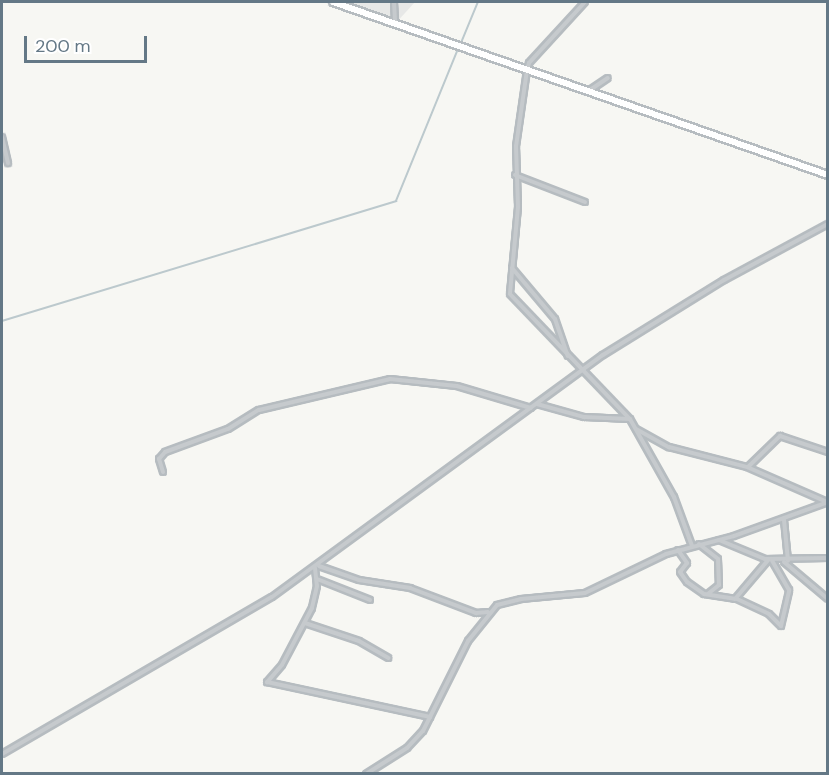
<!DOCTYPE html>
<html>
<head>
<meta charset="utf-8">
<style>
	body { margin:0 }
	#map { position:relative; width:829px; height:775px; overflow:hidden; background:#f7f7f3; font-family:"DM Sans",sans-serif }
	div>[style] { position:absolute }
	.built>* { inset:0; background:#e7e8e7 }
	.stream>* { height:1.5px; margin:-0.75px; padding:0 0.75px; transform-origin:0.75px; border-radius:0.75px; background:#bcc9cd }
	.roads { filter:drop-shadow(2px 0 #b6bcc0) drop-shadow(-2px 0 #b6bcc0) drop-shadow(0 2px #b6bcc0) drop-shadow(0 -2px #b6bcc0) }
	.street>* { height:4px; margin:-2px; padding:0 2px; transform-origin:2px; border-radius:2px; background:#c6cacd }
	.secondary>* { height:6px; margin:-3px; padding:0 3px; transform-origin:3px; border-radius:3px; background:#fff }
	span { translate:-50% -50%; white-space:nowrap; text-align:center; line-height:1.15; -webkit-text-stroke:6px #fff; paint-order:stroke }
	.frame { position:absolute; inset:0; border:3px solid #647886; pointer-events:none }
	.scale { position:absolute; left:24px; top:36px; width:123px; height:27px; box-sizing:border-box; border:3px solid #647886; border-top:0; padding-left:8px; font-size:18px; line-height:21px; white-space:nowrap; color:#647886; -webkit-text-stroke:4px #fff; paint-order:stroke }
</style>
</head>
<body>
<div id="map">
	<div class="built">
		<div style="clip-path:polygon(332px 2px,415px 2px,395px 24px)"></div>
	</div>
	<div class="stream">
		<div style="left:461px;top:43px;width:44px;rotate:-67.5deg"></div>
		<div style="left:2px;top:321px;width:412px;rotate:-16.9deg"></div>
		<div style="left:396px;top:201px;width:166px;rotate:-67.8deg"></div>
	</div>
	<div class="roads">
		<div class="street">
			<div style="left:394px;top:2px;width:22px;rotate:87deg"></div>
			<div style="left:585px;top:2px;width:83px;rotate:132.6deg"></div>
			<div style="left:529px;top:63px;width:7px;rotate:106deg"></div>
			<div style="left:527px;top:70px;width:77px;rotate:98.2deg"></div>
			<div style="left:516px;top:146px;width:61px;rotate:88.1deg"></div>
			<div style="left:518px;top:207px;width:87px;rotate:95.3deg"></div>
			<div style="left:510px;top:294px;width:173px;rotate:46.2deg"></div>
			<div style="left:630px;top:419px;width:90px;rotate:60.6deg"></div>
			<div style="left:674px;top:497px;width:52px;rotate:69.8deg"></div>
			<div style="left:587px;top:92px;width:25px;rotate:-34deg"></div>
			<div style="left:2px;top:137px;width:27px;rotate:77deg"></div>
			<div style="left:515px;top:175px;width:75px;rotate:21.1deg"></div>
			<div style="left:512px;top:268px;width:67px;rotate:49.9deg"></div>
			<div style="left:555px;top:319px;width:39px;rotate:71deg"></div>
			<div style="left:537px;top:404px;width:49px;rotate:15.5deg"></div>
			<div style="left:584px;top:417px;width:46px;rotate:2.5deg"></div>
			<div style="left:636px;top:429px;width:38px;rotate:29deg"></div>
			<div style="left:669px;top:447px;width:81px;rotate:14.4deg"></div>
			<div style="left:747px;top:467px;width:87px;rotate:23.6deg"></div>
			<div style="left:748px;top:467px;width:45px;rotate:-44.1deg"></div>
			<div style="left:780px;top:436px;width:51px;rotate:18.4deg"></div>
			<div style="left:163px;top:472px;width:14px;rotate:-107deg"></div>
			<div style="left:159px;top:459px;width:9px;rotate:-49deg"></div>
			<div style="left:165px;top:452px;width:67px;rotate:-20.1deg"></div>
			<div style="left:228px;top:429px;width:36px;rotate:-32deg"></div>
			<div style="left:259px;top:410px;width:135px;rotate:-13.3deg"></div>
			<div style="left:390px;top:379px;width:67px;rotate:6deg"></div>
			<div style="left:457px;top:386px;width:77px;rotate:16.6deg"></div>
			<div style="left:784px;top:520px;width:41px;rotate:84.4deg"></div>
			<div style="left:719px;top:540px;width:50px;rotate:22.4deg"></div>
			<div style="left:765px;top:559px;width:63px;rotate:-0.9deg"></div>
			<div style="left:699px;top:544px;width:24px;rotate:38deg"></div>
			<div style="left:718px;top:559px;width:26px;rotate:88deg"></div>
			<div style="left:719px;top:585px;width:14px;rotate:141deg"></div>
			<div style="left:678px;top:550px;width:16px;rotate:55deg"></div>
			<div style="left:687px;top:563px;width:11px;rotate:128deg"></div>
			<div style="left:680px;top:572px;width:12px;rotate:55deg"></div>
			<div style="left:687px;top:582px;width:21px;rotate:35deg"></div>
			<div style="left:704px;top:594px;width:31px;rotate:9deg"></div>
			<div style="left:735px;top:599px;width:52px;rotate:-49.6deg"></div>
			<div style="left:784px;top:562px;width:57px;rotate:40.1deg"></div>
			<div style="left:319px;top:566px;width:42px;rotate:19.3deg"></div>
			<div style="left:359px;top:580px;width:52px;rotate:8.9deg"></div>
			<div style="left:410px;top:588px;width:71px;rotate:20.7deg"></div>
			<div style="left:476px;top:613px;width:12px;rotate:-5deg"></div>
			<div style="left:315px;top:568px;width:18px;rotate:84deg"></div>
			<div style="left:317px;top:586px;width:23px;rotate:103deg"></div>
			<div style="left:312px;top:608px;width:64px;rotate:117.8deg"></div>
			<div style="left:282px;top:665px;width:23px;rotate:131deg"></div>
			<div style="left:267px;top:682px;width:167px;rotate:12.1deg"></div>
			<div style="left:317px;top:579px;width:57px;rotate:21.6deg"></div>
			<div style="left:737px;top:599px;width:35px;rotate:25deg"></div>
			<div style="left:769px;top:614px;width:17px;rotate:45deg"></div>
			<div style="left:781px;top:626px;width:37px;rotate:-77deg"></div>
			<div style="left:789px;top:590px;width:34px;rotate:-120deg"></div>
			<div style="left:305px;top:623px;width:57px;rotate:18.4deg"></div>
			<div style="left:359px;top:641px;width:34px;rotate:30deg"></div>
			<div style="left:2px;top:754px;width:312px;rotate:-30.2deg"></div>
			<div style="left:272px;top:597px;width:410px;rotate:-36.2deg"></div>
			<div style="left:603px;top:355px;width:142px;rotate:-31.8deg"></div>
			<div style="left:724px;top:280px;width:118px;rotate:-28.3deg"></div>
			<div style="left:366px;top:774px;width:49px;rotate:-32.4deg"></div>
			<div style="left:407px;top:748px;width:23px;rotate:-47deg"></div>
			<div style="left:423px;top:731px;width:101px;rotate:-63.4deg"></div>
			<div style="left:468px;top:641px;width:46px;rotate:-51.1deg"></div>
			<div style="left:497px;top:605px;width:25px;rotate:-14deg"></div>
			<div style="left:521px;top:599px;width:64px;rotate:-5.4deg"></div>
			<div style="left:585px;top:593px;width:90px;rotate:-25.7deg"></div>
			<div style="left:666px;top:554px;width:70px;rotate:-14.8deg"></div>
			<div style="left:734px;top:536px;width:100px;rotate:-19.9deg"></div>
		</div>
		<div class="secondary">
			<div style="left:333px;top:2px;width:524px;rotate:19.26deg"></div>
		</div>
	</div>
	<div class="frame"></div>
	<div class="scale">200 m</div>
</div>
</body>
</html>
